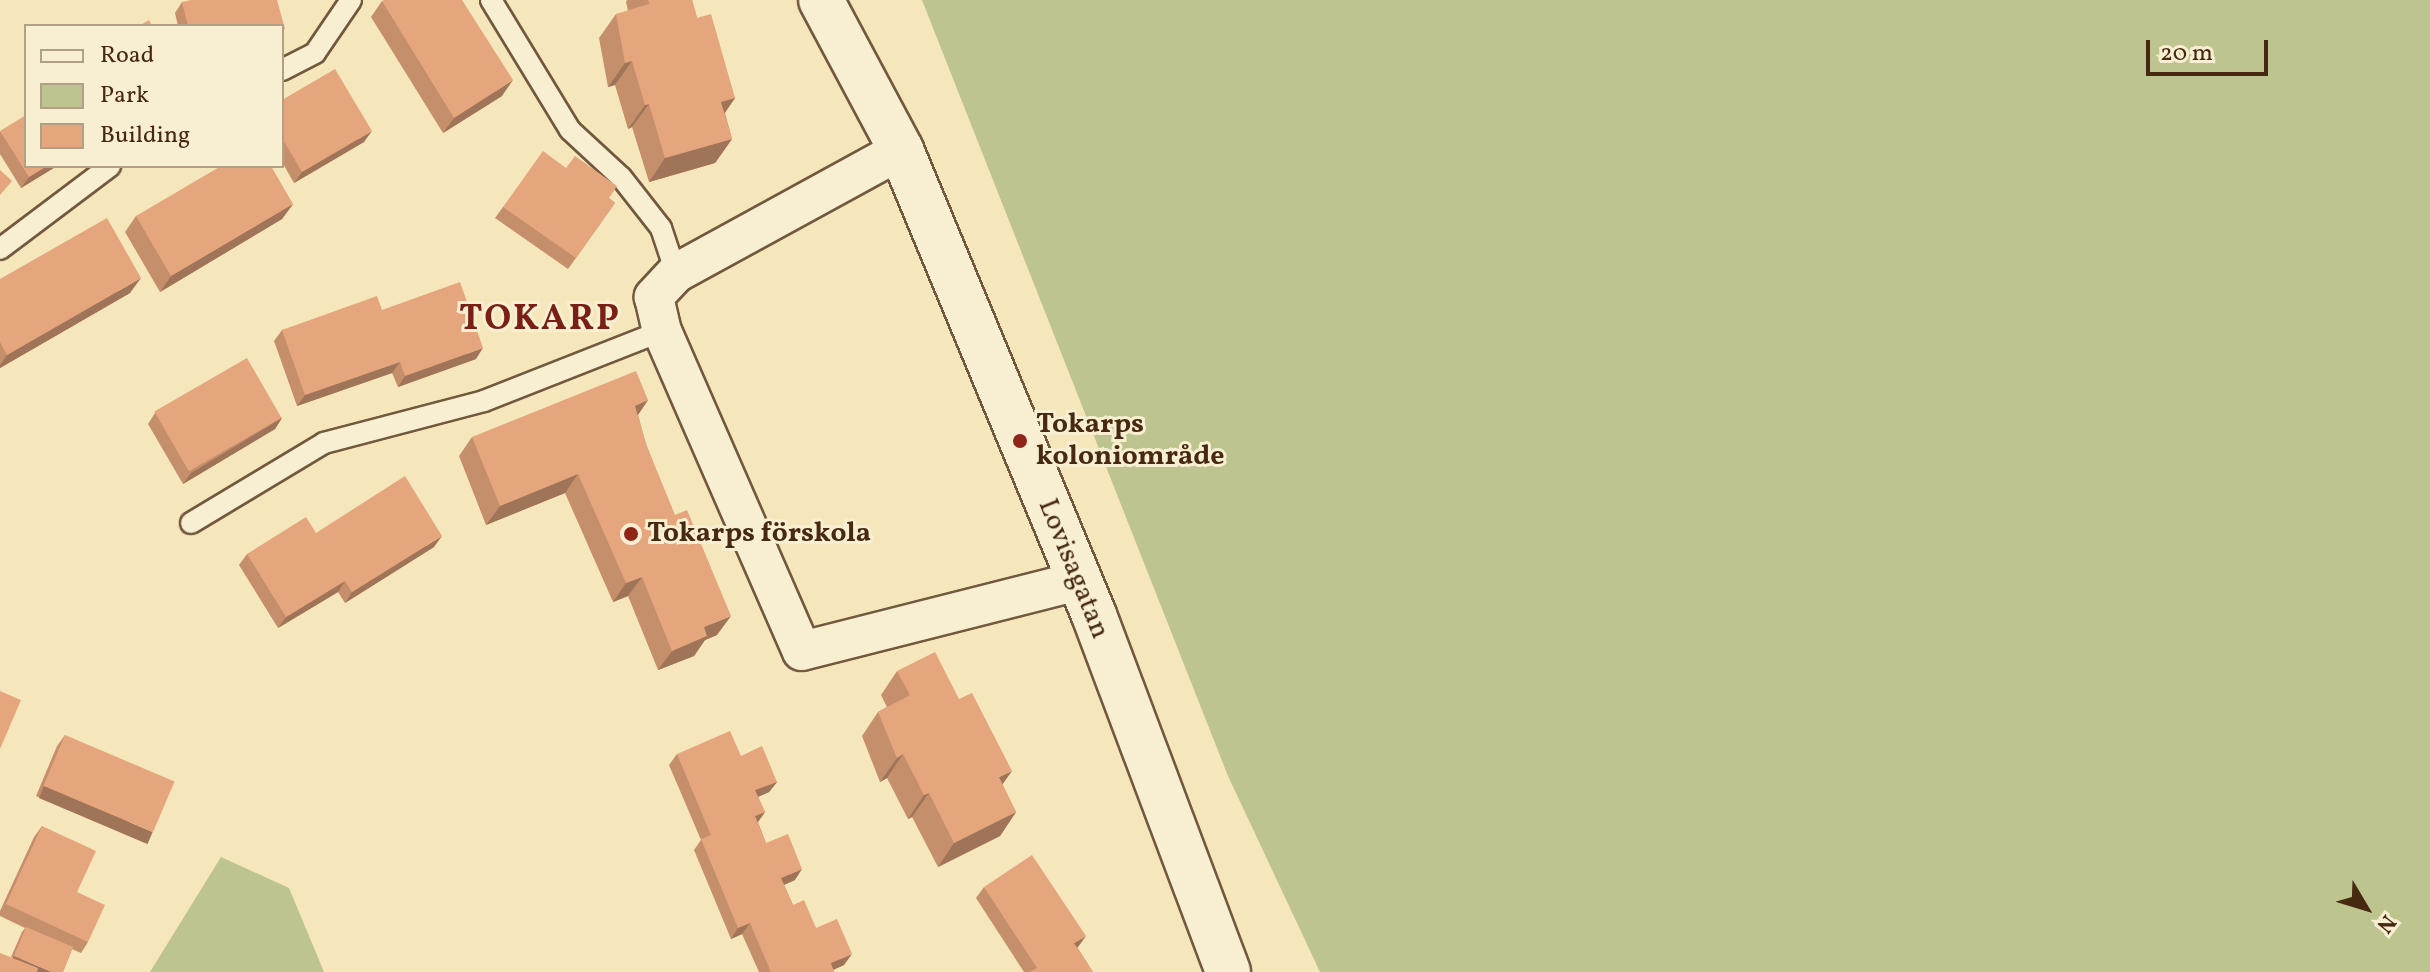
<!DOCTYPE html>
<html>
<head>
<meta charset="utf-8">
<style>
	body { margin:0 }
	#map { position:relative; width:2430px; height:972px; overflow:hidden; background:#f5e6bc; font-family:Vollkorn,serif }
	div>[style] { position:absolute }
	.green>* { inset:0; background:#bec48f }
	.roads { filter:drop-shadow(2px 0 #72583c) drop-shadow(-2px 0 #72583c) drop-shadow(0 2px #72583c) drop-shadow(0 -2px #72583c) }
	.lane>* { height:20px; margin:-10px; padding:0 10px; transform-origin:10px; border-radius:10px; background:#f8efd3 }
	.street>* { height:38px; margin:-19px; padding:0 19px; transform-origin:19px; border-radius:19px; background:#f8efd3 }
	.secondary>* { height:44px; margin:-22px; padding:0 22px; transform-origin:22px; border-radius:22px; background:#f8efd3 }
	.wall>* { inset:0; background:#c58f6c }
	.shaded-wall>* { inset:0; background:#a07458; transform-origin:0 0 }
	.building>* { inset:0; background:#e5a67e; transform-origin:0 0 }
	.dots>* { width:22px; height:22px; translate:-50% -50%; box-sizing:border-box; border:4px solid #f8efd3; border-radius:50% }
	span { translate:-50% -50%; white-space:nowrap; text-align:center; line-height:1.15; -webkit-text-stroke:6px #f8efd3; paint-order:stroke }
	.poi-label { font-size:28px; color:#472911; font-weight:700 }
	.left { translate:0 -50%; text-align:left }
	.street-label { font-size:28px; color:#472911 }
	.district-label { font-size:36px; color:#7a1f14; font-weight:700; letter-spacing:2px }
	.legend { position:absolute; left:24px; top:24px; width:260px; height:144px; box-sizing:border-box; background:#f8efd3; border:2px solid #b1a085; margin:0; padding:10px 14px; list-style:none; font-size:24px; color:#472911 }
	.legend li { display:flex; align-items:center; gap:16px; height:40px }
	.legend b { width:40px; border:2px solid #b1a085 }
	.north { position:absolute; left:2326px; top:868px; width:80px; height:80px; -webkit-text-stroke:6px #f8efd3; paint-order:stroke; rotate:128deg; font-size:22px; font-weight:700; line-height:32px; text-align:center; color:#472911 }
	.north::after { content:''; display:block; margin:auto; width:28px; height:36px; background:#472911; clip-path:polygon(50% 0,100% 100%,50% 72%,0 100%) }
	.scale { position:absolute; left:2146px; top:40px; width:122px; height:36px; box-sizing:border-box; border:4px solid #472911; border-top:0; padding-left:10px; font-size:24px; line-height:28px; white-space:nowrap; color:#472911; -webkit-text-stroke:6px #f8efd3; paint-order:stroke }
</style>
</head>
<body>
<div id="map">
	<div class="green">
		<div style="clip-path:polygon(922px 0,2430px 0,2430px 972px,1320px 972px,1228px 776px)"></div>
		<div style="clip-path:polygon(221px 857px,289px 888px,324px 972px,150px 972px)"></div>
	</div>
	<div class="roads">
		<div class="lane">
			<div style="left:491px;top:0;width:152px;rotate:58.7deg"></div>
			<div style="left:570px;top:130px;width:69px;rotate:42.7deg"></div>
			<div style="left:621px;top:177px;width:65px;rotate:51.9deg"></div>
			<div style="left:661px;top:228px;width:47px;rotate:71.6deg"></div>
			<div style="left:282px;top:70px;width:37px;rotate:-27deg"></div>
			<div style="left:315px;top:53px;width:64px;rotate:-55.8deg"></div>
			<div style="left:0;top:249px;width:138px;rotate:-37deg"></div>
			<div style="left:191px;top:523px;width:155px;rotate:-31deg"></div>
			<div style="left:324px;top:443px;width:165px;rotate:-14.7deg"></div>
			<div style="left:484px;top:401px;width:191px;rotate:-21.5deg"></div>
		</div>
		<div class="street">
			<div style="left:901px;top:150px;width:256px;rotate:151.3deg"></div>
			<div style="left:676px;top:273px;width:33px;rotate:133deg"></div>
			<div style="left:654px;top:297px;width:35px;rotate:77deg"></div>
			<div style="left:662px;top:331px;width:349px;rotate:66.4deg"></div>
			<div style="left:802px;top:651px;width:286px;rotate:-14.2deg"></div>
		</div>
		<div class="secondary">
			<div style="left:821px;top:0;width:170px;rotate:61.9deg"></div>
			<div style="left:901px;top:150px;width:503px;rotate:67.46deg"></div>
			<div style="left:1094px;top:615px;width:381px;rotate:69.4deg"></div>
		</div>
	</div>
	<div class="wall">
		<div style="clip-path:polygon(627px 0,692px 0,697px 18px,735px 98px,725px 113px,732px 139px,715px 163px,649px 182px,632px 127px,628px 129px,615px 85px,608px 87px,599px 38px,616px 14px,628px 11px,626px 2px)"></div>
		<div style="clip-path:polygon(382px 1px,502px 96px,443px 133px,371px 17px)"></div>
		<div style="clip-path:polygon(182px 2px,282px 26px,178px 26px,175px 13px)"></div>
		<div style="clip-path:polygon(282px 100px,364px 142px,294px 183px,282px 162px)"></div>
		<div style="clip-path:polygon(0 131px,26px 166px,57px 166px,21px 188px,0 154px)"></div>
		<div style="clip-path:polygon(609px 198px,615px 203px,568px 269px,495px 218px,503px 207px)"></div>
		<div style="clip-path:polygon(293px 204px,282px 219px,160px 292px,125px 232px,136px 216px)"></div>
		<div style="clip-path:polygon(0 279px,130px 293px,0 368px)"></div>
		<div style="clip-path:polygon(382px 310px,476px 359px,398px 387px,392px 373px,297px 406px,274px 341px,282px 330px)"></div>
		<div style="clip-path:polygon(648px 400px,638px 415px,646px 444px,717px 635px,705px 640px,694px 656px,658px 670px,628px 596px,613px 602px,565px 493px,486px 525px,459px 456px,472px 437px)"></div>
		<div style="clip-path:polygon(155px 413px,282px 418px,275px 429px,183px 484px,148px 424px)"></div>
		<div style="clip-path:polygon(316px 533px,434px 547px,345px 603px,338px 592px,278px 628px,239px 565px,247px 554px)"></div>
		<div style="clip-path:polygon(897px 671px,1002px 784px,1016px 812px,1000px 836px,938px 867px,912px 817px,908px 819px,887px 778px,880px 782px,862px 736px,878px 712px,887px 707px,881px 695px)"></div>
		<div style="clip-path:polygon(65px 735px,145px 843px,36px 796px,57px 746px)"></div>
		<div style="clip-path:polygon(677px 754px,741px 756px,777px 782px,769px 792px,758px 797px,765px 812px,758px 822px,766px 843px,795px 880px,784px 885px,793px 905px,816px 928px,844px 965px,833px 970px,834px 972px,759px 972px,742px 934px,731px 939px,694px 850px,701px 840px,669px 765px)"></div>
		<div style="clip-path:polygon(42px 826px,77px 892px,88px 942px,81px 953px,72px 949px,63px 972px,11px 957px,22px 932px,25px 928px,0 916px,0 911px,34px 837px)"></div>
		<div style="clip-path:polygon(984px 887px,1077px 947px,1093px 972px,1024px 972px,976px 898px)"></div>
	</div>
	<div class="shaded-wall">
		<div style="clip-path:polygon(632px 61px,615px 85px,608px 87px,625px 63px)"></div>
		<div style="clip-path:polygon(513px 80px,502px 96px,443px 133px,454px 118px)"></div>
		<div style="clip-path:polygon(735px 98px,718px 122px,721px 102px)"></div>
		<div style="clip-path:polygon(649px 104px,632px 127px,628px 129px,645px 105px)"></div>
		<div style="clip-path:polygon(372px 131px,364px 142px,294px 183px,302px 172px)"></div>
		<div style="clip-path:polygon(732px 139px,715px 163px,649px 182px,665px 158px)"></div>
		<div style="clip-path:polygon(47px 166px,57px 166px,21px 188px,29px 177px)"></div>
		<div style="clip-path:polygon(293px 204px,282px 219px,160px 292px,171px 276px)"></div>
		<div style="clip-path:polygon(141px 278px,130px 293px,0 368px,0 365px,7px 355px)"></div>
		<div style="clip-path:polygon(483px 348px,476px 359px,398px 387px,405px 376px)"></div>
		<div style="clip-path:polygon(400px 362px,392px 373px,297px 406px,305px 395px)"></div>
		<div style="clip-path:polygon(648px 400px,635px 419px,635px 406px)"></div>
		<div style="clip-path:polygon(282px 418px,275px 429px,183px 484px,191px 473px)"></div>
		<div style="clip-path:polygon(578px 474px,565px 493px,486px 525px,500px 506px)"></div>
		<div style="clip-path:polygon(442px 536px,434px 547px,345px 603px,352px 592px)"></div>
		<div style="clip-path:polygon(642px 577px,628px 596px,613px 602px,626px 583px)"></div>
		<div style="clip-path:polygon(345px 581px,338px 592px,278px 628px,286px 617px)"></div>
		<div style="clip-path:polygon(731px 616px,717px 635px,705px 640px,694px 656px,658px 670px,672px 651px,704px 627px)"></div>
		<div style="clip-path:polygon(903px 754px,887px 778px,880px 782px,897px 758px)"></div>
		<div style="clip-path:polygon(1012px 771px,995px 795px,999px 777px)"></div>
		<div style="clip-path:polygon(777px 782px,769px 792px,748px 801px,755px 790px)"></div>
		<div style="left:44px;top:786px;width:118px;height:13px;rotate:23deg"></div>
		<div style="clip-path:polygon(929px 793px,912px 817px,908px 819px,924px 795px)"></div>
		<div style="clip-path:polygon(765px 812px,757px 823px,755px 816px)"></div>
		<div style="clip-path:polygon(1016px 812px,1000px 836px,938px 867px,954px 843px)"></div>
		<div style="clip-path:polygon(802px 869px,795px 880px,774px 889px,781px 878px)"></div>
		<div style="clip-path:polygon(750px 923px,742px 934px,731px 939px,738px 928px)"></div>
		<div style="clip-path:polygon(1086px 936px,1078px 947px,1067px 954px,1074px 943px)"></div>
		<div style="clip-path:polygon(852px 954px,844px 965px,828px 972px,831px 963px)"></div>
		<div style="clip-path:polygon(14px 956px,52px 972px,35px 972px,10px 961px)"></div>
	</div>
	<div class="building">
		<div style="clip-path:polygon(191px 0,277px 0,285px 29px,282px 30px,282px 26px,188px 26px,182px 2px)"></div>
		<div style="clip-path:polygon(384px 0,462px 0,513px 80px,454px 118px,382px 1px)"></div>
		<div style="clip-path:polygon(648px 0,692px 0,697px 18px,711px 14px,735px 98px,721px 102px,732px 139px,665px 158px,649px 104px,645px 105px,632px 61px,625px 63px,616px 14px,649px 4px)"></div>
		<div style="clip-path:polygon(149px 20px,152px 26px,139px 26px)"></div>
		<div style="clip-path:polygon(335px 69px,372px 131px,302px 172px,282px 138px,282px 100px)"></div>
		<div style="clip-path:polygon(26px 115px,26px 166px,47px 166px,29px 177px,0 131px)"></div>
		<div style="clip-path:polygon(543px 151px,566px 168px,575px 156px,617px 186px,609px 198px,615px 203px,576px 258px,503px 207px)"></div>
		<div style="clip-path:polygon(221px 166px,271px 166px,293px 204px,171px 276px,136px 216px)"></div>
		<div style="clip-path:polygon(0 170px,12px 181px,0 195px)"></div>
		<div style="clip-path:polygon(107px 218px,141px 278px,7px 355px,0 342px,0 279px)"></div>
		<div style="clip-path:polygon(460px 282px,483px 348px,405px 376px,400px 362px,305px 395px,282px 330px,377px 296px,382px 310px)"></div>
		<div style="left:247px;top:358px;width:69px;height:107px;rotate:60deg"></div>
		<div style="clip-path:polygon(636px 371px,648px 400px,635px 406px,646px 444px,675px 515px,687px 510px,731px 616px,704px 627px,707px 636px,672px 651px,642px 577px,626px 583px,578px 474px,500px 506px,472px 437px)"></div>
		<div style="clip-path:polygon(405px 476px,442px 536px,352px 592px,345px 581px,286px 617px,247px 554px,306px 517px,316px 533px)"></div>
		<div style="clip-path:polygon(935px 652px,959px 699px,972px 693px,1012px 771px,999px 777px,1016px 812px,954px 843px,929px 793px,924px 795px,903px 754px,897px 758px,878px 712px,910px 695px,897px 671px)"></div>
		<div style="clip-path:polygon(0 691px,21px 700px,0 749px)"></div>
		<div style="clip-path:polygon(730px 731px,741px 756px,762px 746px,777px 782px,755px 790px,765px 812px,755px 816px,766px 843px,788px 834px,802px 869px,781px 878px,793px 905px,804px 900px,816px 928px,837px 919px,852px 954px,831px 963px,834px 972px,771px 972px,750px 923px,738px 928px,701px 839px,711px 835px,677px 754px)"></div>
		<div style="left:65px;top:735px;width:119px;height:55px;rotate:23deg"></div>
		<div style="clip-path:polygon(42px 826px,96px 851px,77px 892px,105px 905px,88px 942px,6px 904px)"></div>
		<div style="clip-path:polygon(1032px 855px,1086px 936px,1074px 943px,1093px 972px,1030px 972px,1037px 968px,984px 887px)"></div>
		<div style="clip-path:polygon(26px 927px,73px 947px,63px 972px,52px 972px,14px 956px)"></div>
		<div style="clip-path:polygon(0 953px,38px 968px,37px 972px,0 972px)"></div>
	</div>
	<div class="dots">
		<div style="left:1020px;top:441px;background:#8f2418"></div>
		<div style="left:631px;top:534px;background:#8f2418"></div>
	</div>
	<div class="poi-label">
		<span class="left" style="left:1036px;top:441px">Tokarps<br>koloniområde</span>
		<span class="left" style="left:647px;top:534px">Tokarps förskola</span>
	</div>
	<div class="street-label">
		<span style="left:1073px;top:569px;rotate:68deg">Lovisagatan</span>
	</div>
	<div class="district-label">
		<span style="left:540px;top:321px">TOKARP</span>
	</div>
	<ul class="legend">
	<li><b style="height:10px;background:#f8efd3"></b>Road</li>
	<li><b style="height:22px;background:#bec48f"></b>Park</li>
	<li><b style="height:22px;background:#e5a67e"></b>Building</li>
	</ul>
	<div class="north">N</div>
	<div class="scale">20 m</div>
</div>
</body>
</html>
